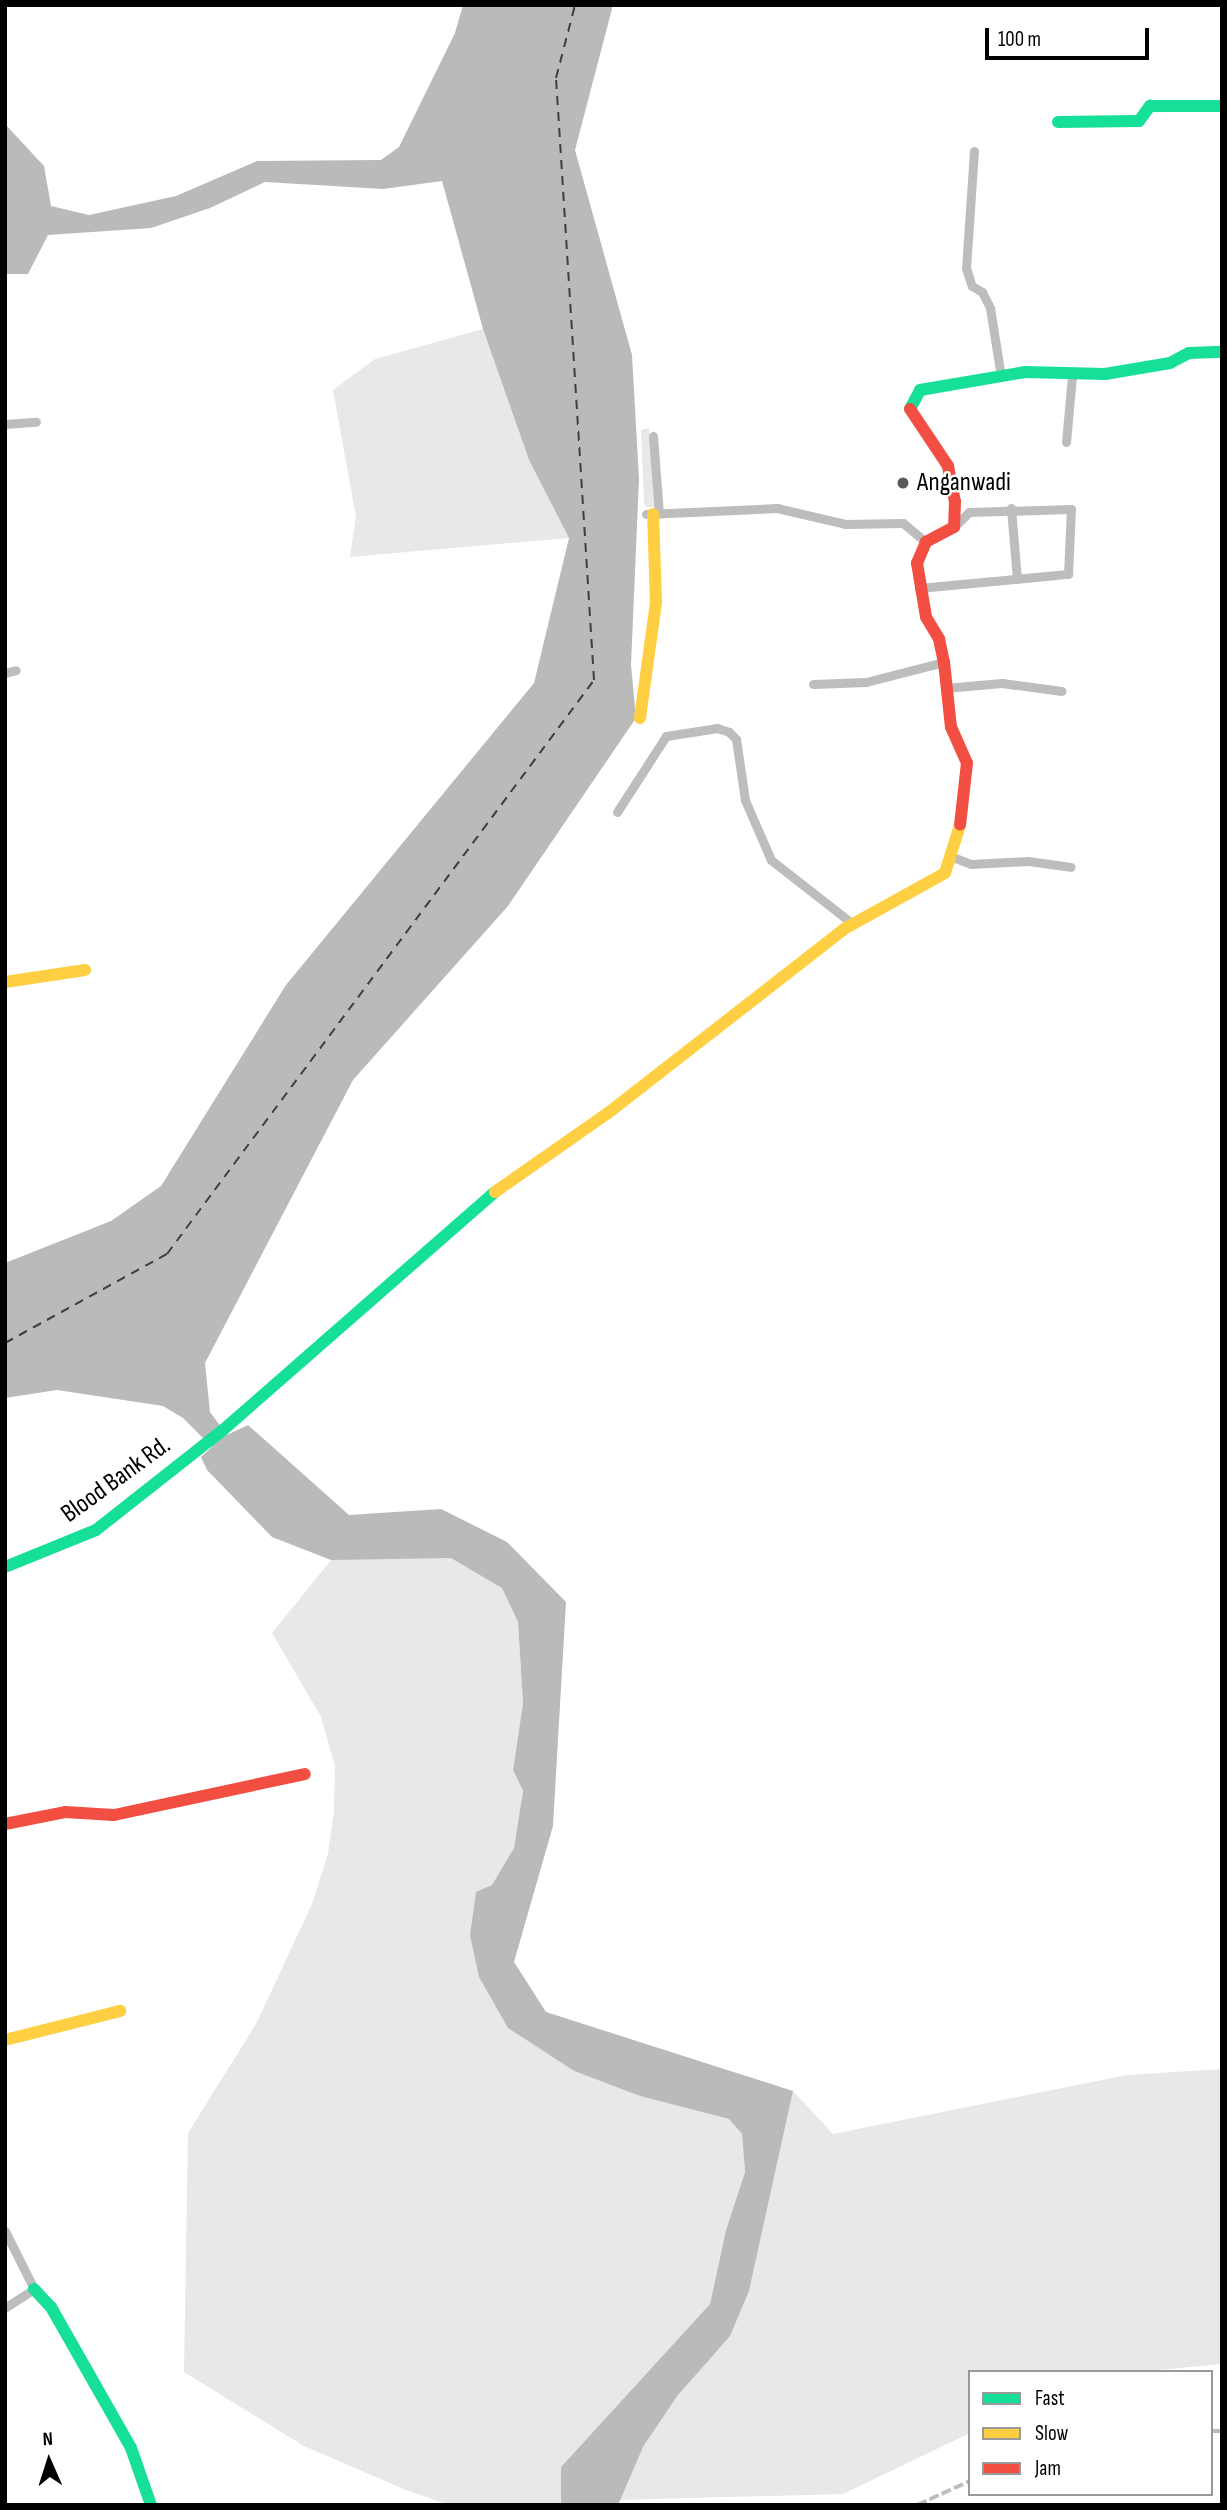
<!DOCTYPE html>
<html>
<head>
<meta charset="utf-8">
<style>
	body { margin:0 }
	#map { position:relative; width:1227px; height:2510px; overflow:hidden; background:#fff; font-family:"Sofia Sans Condensed",sans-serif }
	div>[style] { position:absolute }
	.green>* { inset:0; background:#e8e8e8 }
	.water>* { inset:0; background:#bababa }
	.ferry>* { height:2px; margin-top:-1px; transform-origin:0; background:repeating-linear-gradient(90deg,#3e3e3e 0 9px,transparent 0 16px) }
	.street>* { height:9px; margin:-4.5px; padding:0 4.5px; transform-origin:4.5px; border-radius:4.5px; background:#bdbdbd }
	.fast>* { height:12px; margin:-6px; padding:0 6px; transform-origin:6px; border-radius:6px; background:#16e098 }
	.slow>* { height:12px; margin:-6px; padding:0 6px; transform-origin:6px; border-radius:6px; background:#ffcf43 }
	.jam>* { height:12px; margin:-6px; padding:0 6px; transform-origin:6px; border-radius:6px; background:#f24e42 }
	.rail>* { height:3.5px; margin-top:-1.75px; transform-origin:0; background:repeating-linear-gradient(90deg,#bdbdbd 0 10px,transparent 0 13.5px) }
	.dots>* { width:19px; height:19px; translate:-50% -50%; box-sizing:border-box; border:4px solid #fff; border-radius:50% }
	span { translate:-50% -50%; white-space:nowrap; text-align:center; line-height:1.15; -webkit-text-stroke:5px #fff; paint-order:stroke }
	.poi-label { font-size:26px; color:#000 }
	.left { translate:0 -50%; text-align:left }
	.street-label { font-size:26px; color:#000 }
	.frame { position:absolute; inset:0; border:7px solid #000; pointer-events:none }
	.legend { position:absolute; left:968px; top:2370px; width:245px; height:126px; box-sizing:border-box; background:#fff; border:2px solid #999; margin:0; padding:9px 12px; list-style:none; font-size:21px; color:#000 }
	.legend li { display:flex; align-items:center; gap:14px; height:35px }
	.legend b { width:35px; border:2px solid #999 }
	.north { position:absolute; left:14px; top:2426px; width:70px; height:70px; -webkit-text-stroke:5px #fff; paint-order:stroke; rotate:357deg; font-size:19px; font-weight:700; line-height:28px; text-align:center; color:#000 }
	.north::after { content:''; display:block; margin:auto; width:24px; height:32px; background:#000; clip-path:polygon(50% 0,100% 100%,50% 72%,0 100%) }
	.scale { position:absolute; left:985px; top:28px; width:164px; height:32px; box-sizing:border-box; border:4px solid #000; border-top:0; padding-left:9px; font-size:21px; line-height:24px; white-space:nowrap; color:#000; -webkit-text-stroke:5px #fff; paint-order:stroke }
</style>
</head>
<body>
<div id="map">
	<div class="green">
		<div style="clip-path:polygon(483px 329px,529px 460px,569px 538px,350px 557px,356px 517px,333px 390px,375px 359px)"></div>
		<div style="clip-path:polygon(649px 428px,651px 443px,655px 507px,646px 507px,644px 502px,641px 430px)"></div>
		<div style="clip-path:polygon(405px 1556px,451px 1557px,466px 1564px,502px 1588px,518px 1622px,523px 1703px,513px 1770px,523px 1791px,514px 1848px,492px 1885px,508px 2028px,574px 2071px,640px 2096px,729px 2119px,742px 2134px,745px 2172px,726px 2230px,710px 2304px,561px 2467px,561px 2505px,449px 2505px,406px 2490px,304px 2446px,184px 2372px,188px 2133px,256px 2024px,312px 1904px,328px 1854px,334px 1810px,335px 1766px,321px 1717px,272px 1633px,331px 1560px)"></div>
		<div style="clip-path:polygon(1222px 2069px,1222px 2364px,1138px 2372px,970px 2372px,970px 2433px,843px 2494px,619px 2500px,643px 2447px,749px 2291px,793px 2091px,833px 2134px,1127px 2075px)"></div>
	</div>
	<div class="water">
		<div style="clip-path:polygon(463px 5px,613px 5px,575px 150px,632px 355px,639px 479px,631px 665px,636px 718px,508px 906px,353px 1080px,205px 1363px,210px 1412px,227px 1435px,248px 1425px,349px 1515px,441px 1509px,507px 1542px,566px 1602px,553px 1826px,514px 1962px,546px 2012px,793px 2091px,749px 2291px,730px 2336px,678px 2395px,643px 2447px,618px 2505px,561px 2505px,561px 2467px,710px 2304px,726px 2230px,745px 2172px,742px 2134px,729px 2119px,640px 2096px,574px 2071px,508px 2028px,479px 1977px,470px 1935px,476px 1892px,492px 1885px,514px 1848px,523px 1791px,513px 1770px,523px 1703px,518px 1622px,502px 1588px,451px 1558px,331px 1560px,272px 1537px,207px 1470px,201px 1457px,212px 1447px,183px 1418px,163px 1406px,57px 1390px,5px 1398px,5px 1263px,111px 1221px,161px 1186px,286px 985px,534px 683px,569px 538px,529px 460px,483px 329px,442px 181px,383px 189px,265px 182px,210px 208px,151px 228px,48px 235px,28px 274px,5px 274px,5px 124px,44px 166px,51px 206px,89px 215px,176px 196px,257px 161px,381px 160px,399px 147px,455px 33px)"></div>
	</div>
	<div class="ferry">
		<div style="left:5px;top:1343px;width:185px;rotate:-28.8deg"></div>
		<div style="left:167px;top:1254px;width:715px;rotate:-53.35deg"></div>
		<div style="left:594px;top:680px;width:603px;rotate:-93.61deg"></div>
		<div style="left:556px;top:78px;width:75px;rotate:-75.4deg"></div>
	</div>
	<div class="street">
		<div style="left:974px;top:151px;width:117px;rotate:93.9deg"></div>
		<div style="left:966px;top:268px;width:19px;rotate:72deg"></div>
		<div style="left:972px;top:286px;width:12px;rotate:31deg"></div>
		<div style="left:982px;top:292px;width:18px;rotate:63deg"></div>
		<div style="left:990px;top:308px;width:70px;rotate:80.9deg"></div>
		<div style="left:5px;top:424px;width:31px;rotate:-4deg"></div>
		<div style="left:653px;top:436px;width:78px;rotate:85.6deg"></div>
		<div style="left:1066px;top:442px;width:66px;rotate:-84.8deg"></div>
		<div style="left:1011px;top:508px;width:71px;rotate:85.2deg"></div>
		<div style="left:646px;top:514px;width:131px;rotate:-2.6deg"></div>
		<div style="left:777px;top:508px;width:70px;rotate:13.2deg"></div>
		<div style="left:845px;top:524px;width:58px;rotate:-1deg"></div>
		<div style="left:903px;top:523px;width:30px;rotate:40deg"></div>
		<div style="left:919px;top:588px;width:150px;rotate:-5.4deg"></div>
		<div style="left:1068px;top:574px;width:65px;rotate:-87.4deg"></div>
		<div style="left:1071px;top:509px;width:102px;rotate:178.3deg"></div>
		<div style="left:969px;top:512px;width:21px;rotate:135deg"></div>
		<div style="left:5px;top:673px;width:11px;rotate:-15deg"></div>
		<div style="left:813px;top:684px;width:53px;rotate:-2.2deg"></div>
		<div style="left:866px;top:682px;width:81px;rotate:-14.4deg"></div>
		<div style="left:945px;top:688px;width:57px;rotate:-5deg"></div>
		<div style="left:1002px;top:683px;width:60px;rotate:7.7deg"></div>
		<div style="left:617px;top:812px;width:90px;rotate:-57.2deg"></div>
		<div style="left:666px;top:736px;width:52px;rotate:-8.9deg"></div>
		<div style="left:717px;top:728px;width:13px;rotate:18deg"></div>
		<div style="left:729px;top:732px;width:10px;rotate:45deg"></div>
		<div style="left:736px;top:739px;width:62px;rotate:81.6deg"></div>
		<div style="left:745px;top:800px;width:65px;rotate:66.6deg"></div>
		<div style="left:771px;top:860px;width:104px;rotate:38deg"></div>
		<div style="left:950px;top:856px;width:22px;rotate:21deg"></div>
		<div style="left:971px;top:864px;width:57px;rotate:-3deg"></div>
		<div style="left:1028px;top:861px;width:43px;rotate:7.9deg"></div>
		<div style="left:5px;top:2231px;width:65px;rotate:63.4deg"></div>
		<div style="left:34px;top:2289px;width:35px;rotate:147deg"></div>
	</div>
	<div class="fast">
		<div style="left:1058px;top:122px;width:81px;rotate:-0.7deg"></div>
		<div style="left:1139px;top:121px;width:19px;rotate:-54deg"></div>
		<div style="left:1150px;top:106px;width:72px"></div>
		<div style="left:910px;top:409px;width:21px;rotate:-62deg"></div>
		<div style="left:920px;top:390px;width:107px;rotate:-9.7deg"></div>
		<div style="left:1025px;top:372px;width:80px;rotate:1.4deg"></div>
		<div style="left:1105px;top:374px;width:66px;rotate:-9.6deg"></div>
		<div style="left:1170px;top:363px;width:21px;rotate:-28deg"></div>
		<div style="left:1189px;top:353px;width:33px;rotate:-2deg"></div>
		<div style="left:5px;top:1567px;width:98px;rotate:-22.1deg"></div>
		<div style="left:96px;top:1530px;width:162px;rotate:-38.2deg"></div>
		<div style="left:223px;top:1430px;width:361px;rotate:-41.2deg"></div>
		<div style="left:34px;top:2289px;width:25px;rotate:47deg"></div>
		<div style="left:51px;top:2307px;width:162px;rotate:60.4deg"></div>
		<div style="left:131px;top:2448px;width:60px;rotate:70.7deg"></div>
	</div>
	<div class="slow">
		<div style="left:640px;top:718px;width:116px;rotate:-82.1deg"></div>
		<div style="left:656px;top:603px;width:89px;rotate:-91.9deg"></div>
		<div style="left:5px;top:982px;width:81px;rotate:-8.5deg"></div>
		<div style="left:495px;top:1192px;width:138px;rotate:-35deg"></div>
		<div style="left:608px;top:1113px;width:299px;rotate:-37.9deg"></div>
		<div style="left:844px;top:929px;width:115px;rotate:-29deg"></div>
		<div style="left:945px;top:873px;width:50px;rotate:-72.6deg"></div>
		<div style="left:5px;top:2040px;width:119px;rotate:-14.2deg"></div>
	</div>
	<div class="jam">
		<div style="left:910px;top:409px;width:69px;rotate:56.3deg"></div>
		<div style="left:948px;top:466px;width:36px;rotate:79deg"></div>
		<div style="left:955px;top:501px;width:26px;rotate:92deg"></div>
		<div style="left:954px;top:527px;width:32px;rotate:152deg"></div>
		<div style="left:926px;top:542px;width:23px;rotate:113deg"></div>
		<div style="left:917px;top:563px;width:55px;rotate:80.5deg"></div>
		<div style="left:926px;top:617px;width:26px;rotate:59deg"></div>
		<div style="left:939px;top:639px;width:24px;rotate:78deg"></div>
		<div style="left:944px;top:662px;width:65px;rotate:83.9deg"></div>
		<div style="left:951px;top:727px;width:39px;rotate:66deg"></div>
		<div style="left:967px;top:763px;width:62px;rotate:96.4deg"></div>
		<div style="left:5px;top:1824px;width:61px;rotate:-11.3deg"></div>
		<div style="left:65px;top:1812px;width:49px;rotate:3.5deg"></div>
		<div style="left:114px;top:1815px;width:195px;rotate:-12.1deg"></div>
	</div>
	<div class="rail">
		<div style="left:1211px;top:2431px;width:11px"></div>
		<div style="left:917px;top:2505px;width:58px;rotate:-24.4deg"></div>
	</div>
	<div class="dots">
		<div style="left:903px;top:483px;background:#595959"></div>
	</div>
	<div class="poi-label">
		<span class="left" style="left:917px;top:483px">Anganwadi</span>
	</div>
	<div class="street-label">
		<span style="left:116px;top:1480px;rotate:-36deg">Blood Bank Rd.</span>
	</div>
	<div class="frame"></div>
	<ul class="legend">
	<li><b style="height:9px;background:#16e098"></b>Fast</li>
	<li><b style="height:9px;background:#ffcf43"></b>Slow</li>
	<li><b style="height:9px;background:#f24e42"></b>Jam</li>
	</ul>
	<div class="north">N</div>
	<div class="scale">100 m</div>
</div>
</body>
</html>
